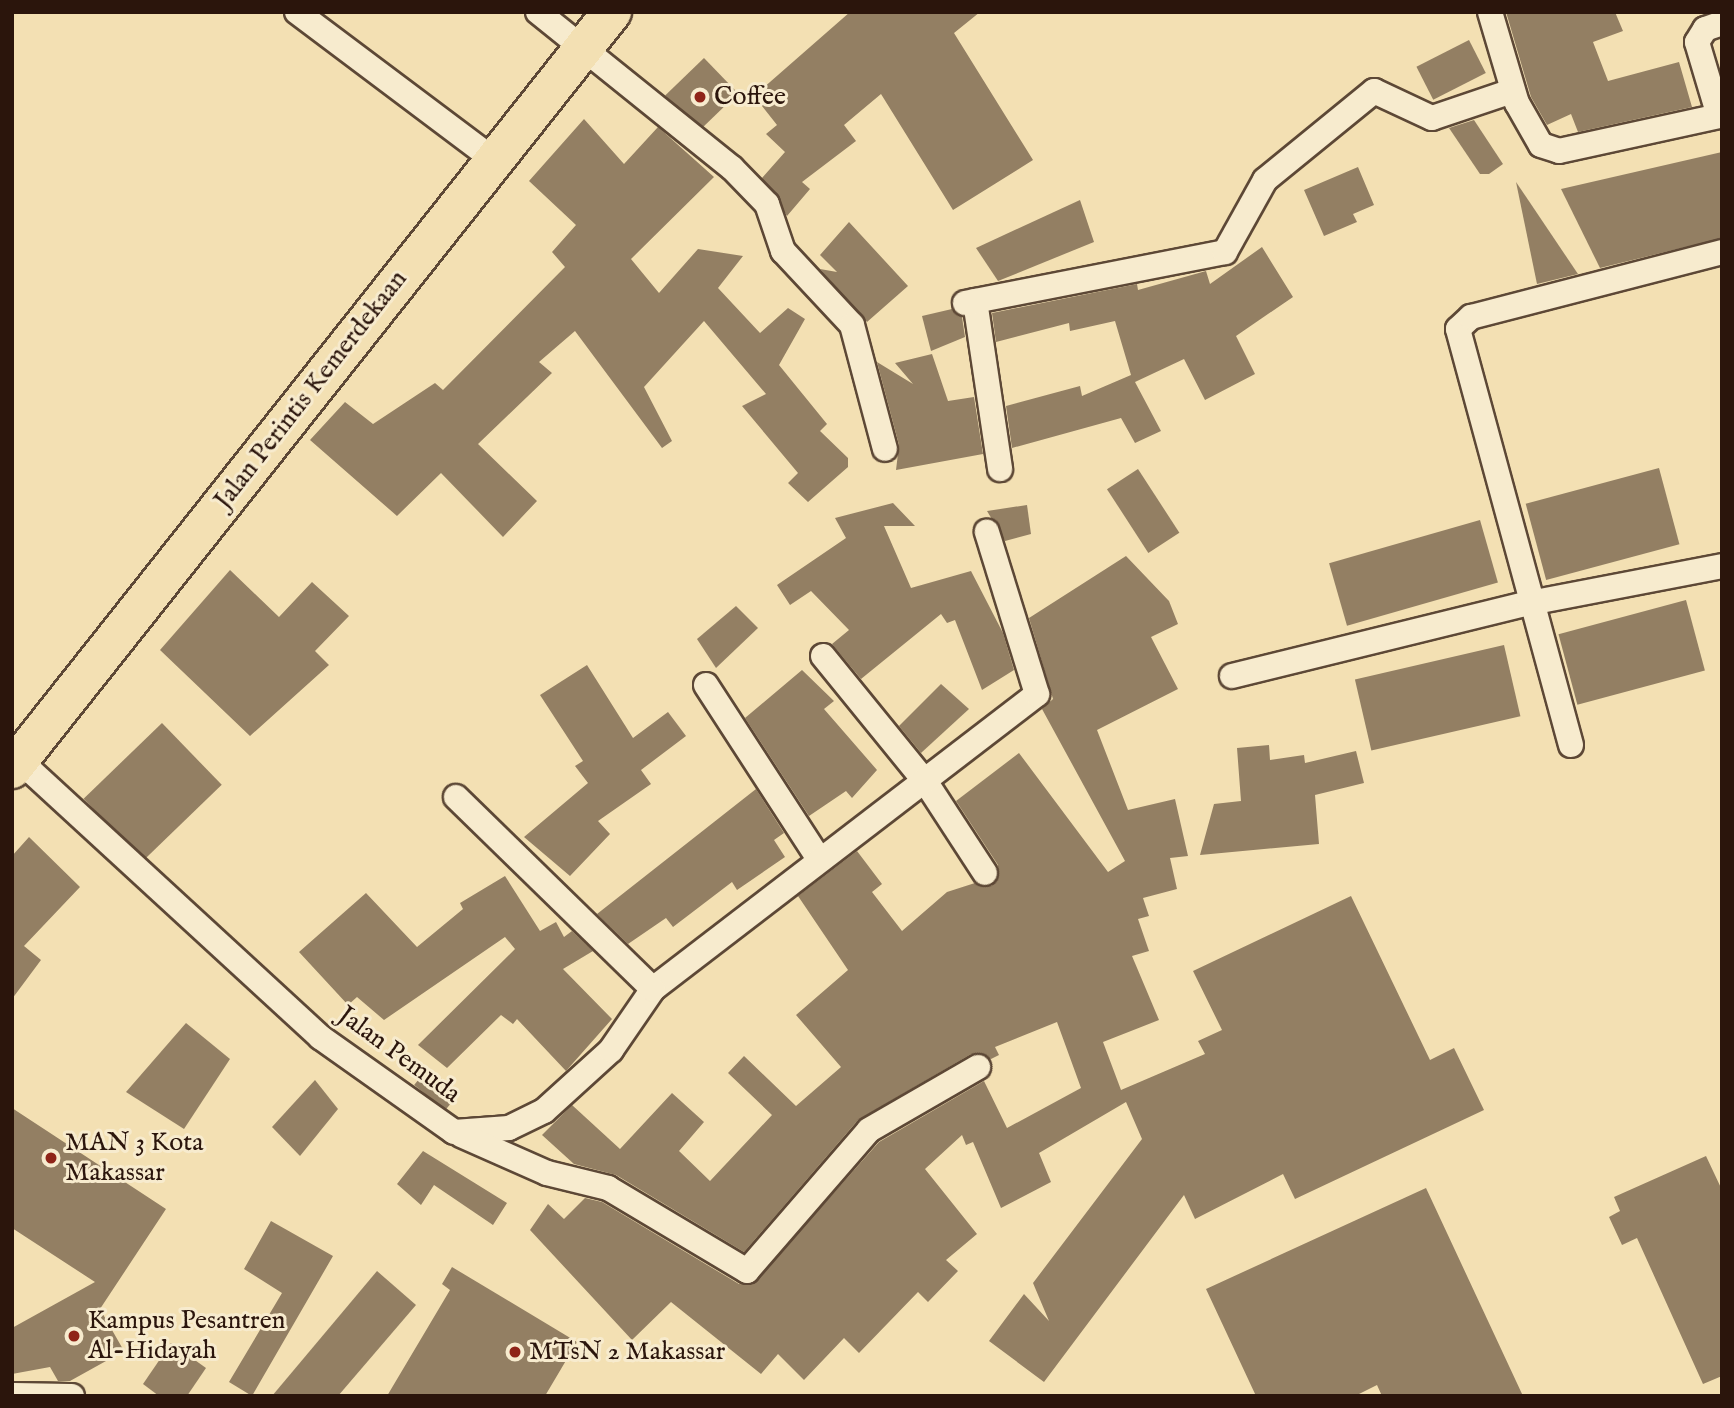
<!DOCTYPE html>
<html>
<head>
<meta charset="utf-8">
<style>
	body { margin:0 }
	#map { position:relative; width:1734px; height:1408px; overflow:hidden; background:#f3e0b3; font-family:"IM FELL English",serif }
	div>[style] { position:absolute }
	.building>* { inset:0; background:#937f63; transform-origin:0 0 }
	.roads { filter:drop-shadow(2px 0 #5d4836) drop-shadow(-2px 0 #5d4836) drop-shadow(0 2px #5d4836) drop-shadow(0 -2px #5d4836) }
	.minor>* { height:24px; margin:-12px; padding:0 12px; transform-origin:12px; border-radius:12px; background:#f7ebce }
	.trunk>* { height:38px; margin:-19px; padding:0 19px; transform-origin:19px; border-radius:19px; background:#f3e0b3 }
	.dots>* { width:19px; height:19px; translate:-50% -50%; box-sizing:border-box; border:4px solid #f7ebce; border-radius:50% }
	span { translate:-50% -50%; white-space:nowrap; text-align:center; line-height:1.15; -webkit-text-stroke:6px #f7ebce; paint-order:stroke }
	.poi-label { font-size:26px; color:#2b150c }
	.left { translate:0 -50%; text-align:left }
	.street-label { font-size:26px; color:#2b150c }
	.frame { position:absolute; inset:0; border:14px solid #2b150c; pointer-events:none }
</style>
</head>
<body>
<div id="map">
	<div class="building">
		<div style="clip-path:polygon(850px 12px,980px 12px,954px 33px,1033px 160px,953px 210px,881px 94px,844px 125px,856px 141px,802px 182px,810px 189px,787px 216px,762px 178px,785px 152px,766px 134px,777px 125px,754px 96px)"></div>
		<div style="clip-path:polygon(1506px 12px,1615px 12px,1623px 31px,1593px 42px,1608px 81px,1679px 62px,1692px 107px,1578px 132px,1571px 114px,1547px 125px,1531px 97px)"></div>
		<div style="left:1469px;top:40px;width:37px;height:59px;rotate:63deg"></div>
		<div style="left:704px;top:58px;width:49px;height:54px;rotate:46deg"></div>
		<div style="clip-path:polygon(584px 119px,624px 164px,658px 127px,714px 177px,631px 259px,659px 293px,698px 249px,743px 256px,718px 288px,760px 333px,788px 308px,805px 319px,779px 365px,827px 424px,820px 431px,848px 458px,848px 467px,808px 502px,788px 483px,798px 473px,742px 406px,766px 394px,704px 321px,644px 387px,672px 441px,662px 448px,575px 331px,539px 362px,552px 373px,478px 444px,537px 501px,503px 537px,441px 473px,397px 516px,310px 440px,345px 402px,373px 424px,435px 383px,443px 390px,565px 267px,552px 252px,576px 225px,529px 181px)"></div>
		<div style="clip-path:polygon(1474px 120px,1503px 164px,1489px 174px,1480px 174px,1449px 128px)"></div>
		<div style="clip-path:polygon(1722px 152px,1722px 238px,1600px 268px,1561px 189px)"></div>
		<div style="clip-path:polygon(1358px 167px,1374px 205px,1353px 214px,1357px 222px,1324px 236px,1304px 190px)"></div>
		<div style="clip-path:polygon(1516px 182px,1578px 274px,1537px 284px)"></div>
		<div style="clip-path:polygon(1080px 200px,1094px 242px,998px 281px,976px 248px)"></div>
		<div style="clip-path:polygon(849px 222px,908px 286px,867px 322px,820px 269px,837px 272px,820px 255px)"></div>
		<div style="clip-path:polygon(1262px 247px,1293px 297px,1236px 336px,1255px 374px,1205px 400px,1184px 359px,1135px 382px,1161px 431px,1135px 443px,1121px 418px,1012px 448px,1006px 406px,1080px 386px,1082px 396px,1131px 375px,1115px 321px,1070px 331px,1069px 323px,996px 342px,992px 313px,1137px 284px,1138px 290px,1206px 271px,1210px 284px)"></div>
		<div style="clip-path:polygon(952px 309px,962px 317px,965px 337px,931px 351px,922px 316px)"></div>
		<div style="clip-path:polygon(932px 354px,948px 401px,974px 397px,983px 454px,896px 470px,899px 445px,877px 362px,913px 384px,895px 363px)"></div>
		<div style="left:1659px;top:468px;width:79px;height:138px;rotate:75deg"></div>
		<div style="left:1138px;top:469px;width:76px;height:37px;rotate:57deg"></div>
		<div style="clip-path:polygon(893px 503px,915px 526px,884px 526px,911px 588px,971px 571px,1003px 633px,1014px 670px,982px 690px,955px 620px,947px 623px,941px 614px,861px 679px,832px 644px,849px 630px,811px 591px,790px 605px,777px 585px,846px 538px,835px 518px)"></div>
		<div style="clip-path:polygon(1027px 505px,1031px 534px,1005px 541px,987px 511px)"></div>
		<div style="left:1480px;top:520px;width:65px;height:157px;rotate:74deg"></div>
		<div style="clip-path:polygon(1126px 556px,1169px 601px,1178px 624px,1151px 637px,1178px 689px,1097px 730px,1128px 810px,1175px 799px,1188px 856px,1170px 858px,1177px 889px,1143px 898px,1149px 916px,1138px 919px,1149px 951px,1132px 956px,1159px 1020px,1103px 1042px,1121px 1090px,1205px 1054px,1198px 1041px,1222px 1030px,1193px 971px,1351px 896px,1430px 1060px,1454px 1048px,1484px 1110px,1295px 1199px,1283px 1174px,1195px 1219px,1184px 1195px,1044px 1382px,989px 1341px,1024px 1294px,1049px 1321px,1033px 1283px,1142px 1139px,1126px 1102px,1039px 1153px,1051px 1182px,1001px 1208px,973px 1142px,966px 1145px,962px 1135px,925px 1169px,977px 1234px,946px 1260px,958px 1271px,928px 1302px,918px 1292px,859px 1353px,844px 1338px,804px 1380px,778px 1354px,761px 1374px,671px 1302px,632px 1340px,530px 1230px,548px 1204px,564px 1219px,585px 1198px,602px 1202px,739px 1284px,752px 1285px,879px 1142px,984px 1081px,1007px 1128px,1081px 1088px,1057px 1022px,995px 1047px,999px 1055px,991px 1059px,971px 1054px,858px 1120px,744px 1252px,616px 1175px,574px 1164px,542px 1135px,572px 1105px,620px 1149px,672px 1093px,704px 1122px,679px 1151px,710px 1181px,772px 1115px,728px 1073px,744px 1056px,796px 1106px,841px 1067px,796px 1015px,848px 970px,798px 896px,857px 851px,882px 884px,872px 892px,902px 931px,947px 892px,975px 883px,992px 886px,998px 865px,956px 801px,1019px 753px,1108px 872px,1125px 861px,1042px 709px,1053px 699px,1029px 618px)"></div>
		<div style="clip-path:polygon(230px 570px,279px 617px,312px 582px,349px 616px,315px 651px,329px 665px,250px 736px,160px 650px)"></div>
		<div style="left:1686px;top:600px;width:73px;height:132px;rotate:75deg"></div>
		<div style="clip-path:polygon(736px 606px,758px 628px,716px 668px,697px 639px)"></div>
		<div style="left:1504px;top:645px;width:73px;height:153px;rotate:77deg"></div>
		<div style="clip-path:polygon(587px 665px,633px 738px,668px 712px,686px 736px,641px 770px,651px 784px,598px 821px,610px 834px,570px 876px,524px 837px,588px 783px,575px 766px,583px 761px,540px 695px)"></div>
		<div style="clip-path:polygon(802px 670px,834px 701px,824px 709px,877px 770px,852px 798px,846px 791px,809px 816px,745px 718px)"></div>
		<div style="clip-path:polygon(941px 684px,969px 709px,921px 753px,899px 726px)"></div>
		<div style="left:162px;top:723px;width:86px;height:109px;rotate:46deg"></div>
		<div style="clip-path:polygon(1269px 745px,1270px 760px,1304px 755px,1305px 763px,1356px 751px,1364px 783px,1315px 795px,1319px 844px,1200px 855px,1214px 804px,1241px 801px,1237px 748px)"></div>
		<div style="clip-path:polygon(756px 789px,784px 833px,774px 840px,785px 857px,737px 890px,732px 882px,673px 927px,666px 918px,628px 944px,597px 914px)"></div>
		<div style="clip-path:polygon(29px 837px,80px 887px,24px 946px,41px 960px,12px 999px,12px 856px)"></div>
		<div style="clip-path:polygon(505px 876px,540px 931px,556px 922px,564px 937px,572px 931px,593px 951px,563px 969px,612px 1019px,566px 1071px,517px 1019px,513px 1024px,501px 1015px,447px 1068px,418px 1045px,515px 949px,505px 937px,384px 1020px,357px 997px,348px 1005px,299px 952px,366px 893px,417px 947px,463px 909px,460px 903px)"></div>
		<div style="clip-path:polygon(186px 1023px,230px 1059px,184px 1129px,126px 1092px)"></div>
		<div style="left:428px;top:1068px;width:40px;height:22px;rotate:39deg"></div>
		<div style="clip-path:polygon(315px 1080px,338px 1109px,300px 1156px,272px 1127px)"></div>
		<div style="clip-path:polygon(12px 1108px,166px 1209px,100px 1309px,124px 1351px,70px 1381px,58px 1381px,50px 1367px,12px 1374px,12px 1328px,95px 1282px,12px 1228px)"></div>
		<div style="clip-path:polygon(423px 1151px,507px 1203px,493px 1225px,434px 1185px,421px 1205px,397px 1184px)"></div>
		<div style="clip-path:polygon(1706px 1156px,1722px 1190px,1722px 1376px,1703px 1384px,1637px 1238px,1622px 1245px,1609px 1217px,1620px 1211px,1614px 1197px)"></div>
		<div style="clip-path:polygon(1426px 1188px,1523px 1396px,1382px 1396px,1377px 1385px,1355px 1396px,1256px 1396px,1206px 1289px)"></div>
		<div style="clip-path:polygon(271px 1221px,333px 1256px,252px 1396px,229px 1382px,282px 1293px,244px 1269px)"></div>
		<div style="clip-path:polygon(452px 1267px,577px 1342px,545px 1396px,387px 1396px,450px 1290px,442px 1284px)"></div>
		<div style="clip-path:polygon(377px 1271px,416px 1305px,338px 1396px,272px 1396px)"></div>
		<div style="clip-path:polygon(171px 1343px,206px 1368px,187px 1396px,159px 1396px,143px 1384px)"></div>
	</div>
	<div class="roads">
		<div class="minor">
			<div style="left:297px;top:12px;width:245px;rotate:36.9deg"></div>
			<div style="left:538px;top:12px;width:249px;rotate:38.8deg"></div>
			<div style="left:732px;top:168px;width:50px;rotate:45.8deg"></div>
			<div style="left:767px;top:204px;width:50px;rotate:71.2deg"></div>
			<div style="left:783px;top:251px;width:101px;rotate:47deg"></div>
			<div style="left:852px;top:325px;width:128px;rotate:75.1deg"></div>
			<div style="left:1490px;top:12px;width:95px;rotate:73.5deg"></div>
			<div style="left:1517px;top:103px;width:48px;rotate:60.3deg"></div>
			<div style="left:1541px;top:145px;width:19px;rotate:18deg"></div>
			<div style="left:1559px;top:151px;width:164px;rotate:-12.3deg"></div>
			<div style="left:1719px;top:116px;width:77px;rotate:-106.6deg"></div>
			<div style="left:1697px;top:42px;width:15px;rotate:-58deg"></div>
			<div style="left:1705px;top:29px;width:18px;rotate:-19deg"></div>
			<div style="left:975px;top:301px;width:170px;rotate:81.5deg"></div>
			<div style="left:965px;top:303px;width:265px;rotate:-11.1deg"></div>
			<div style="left:1225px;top:252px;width:82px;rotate:-60.9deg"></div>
			<div style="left:1265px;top:180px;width:141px;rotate:-39.2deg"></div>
			<div style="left:1374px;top:91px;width:64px;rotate:25deg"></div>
			<div style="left:1432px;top:118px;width:84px;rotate:-18.6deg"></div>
			<div style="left:823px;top:656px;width:165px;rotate:50.9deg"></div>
			<div style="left:927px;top:784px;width:106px;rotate:56.9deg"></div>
			<div style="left:1232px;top:676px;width:307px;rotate:-13.8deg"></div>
			<div style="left:1530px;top:603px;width:196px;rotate:-10.9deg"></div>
			<div style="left:706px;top:685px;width:207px;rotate:57deg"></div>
			<div style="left:1571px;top:745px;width:431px;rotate:-105.2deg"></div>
			<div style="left:1458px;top:329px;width:18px;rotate:-43deg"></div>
			<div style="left:1471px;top:317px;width:259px;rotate:-14.5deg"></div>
			<div style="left:20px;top:761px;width:408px;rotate:42.6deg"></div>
			<div style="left:320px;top:1037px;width:164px;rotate:35.3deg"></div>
			<div style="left:454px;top:1132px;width:55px;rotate:-4.2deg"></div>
			<div style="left:509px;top:1128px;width:39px;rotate:-26deg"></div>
			<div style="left:544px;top:1111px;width:91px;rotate:-42.3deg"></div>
			<div style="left:611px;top:1050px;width:74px;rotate:-55.5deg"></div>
			<div style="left:653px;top:989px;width:484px;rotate:-37.5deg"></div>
			<div style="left:1037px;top:694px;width:170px;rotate:-107.2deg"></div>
			<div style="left:456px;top:797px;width:275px;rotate:44.3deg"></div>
			<div style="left:461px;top:1135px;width:94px;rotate:23.8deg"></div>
			<div style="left:547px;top:1173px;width:63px;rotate:13.8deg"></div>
			<div style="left:608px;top:1188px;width:162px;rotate:30.8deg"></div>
			<div style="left:747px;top:1271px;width:186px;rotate:-49.1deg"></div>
			<div style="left:869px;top:1130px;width:126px;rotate:-30deg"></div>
			<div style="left:12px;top:1395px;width:60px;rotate:1deg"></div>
		</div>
		<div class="trunk">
			<div style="left:12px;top:769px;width:966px;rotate:-51.6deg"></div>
		</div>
	</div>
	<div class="dots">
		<div style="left:700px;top:97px;background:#8f2418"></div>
		<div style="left:51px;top:1158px;background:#8f2418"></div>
		<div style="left:74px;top:1336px;background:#8f2418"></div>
		<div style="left:515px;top:1352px;background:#8f2418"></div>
	</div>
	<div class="poi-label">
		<span class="left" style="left:714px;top:97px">Coffee</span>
		<span class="left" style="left:65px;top:1158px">MAN 3 Kota<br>Makassar</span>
		<span class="left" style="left:88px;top:1336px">Kampus Pesantren<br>Al-Hidayah</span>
		<span class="left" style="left:529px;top:1352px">MTsN 2 Makassar</span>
	</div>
	<div class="street-label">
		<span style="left:311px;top:390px;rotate:-52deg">Jalan Perintis Kemerdekaan</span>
		<span style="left:399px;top:1055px;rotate:36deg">Jalan Pemuda</span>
	</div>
	<div class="frame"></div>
</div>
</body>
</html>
